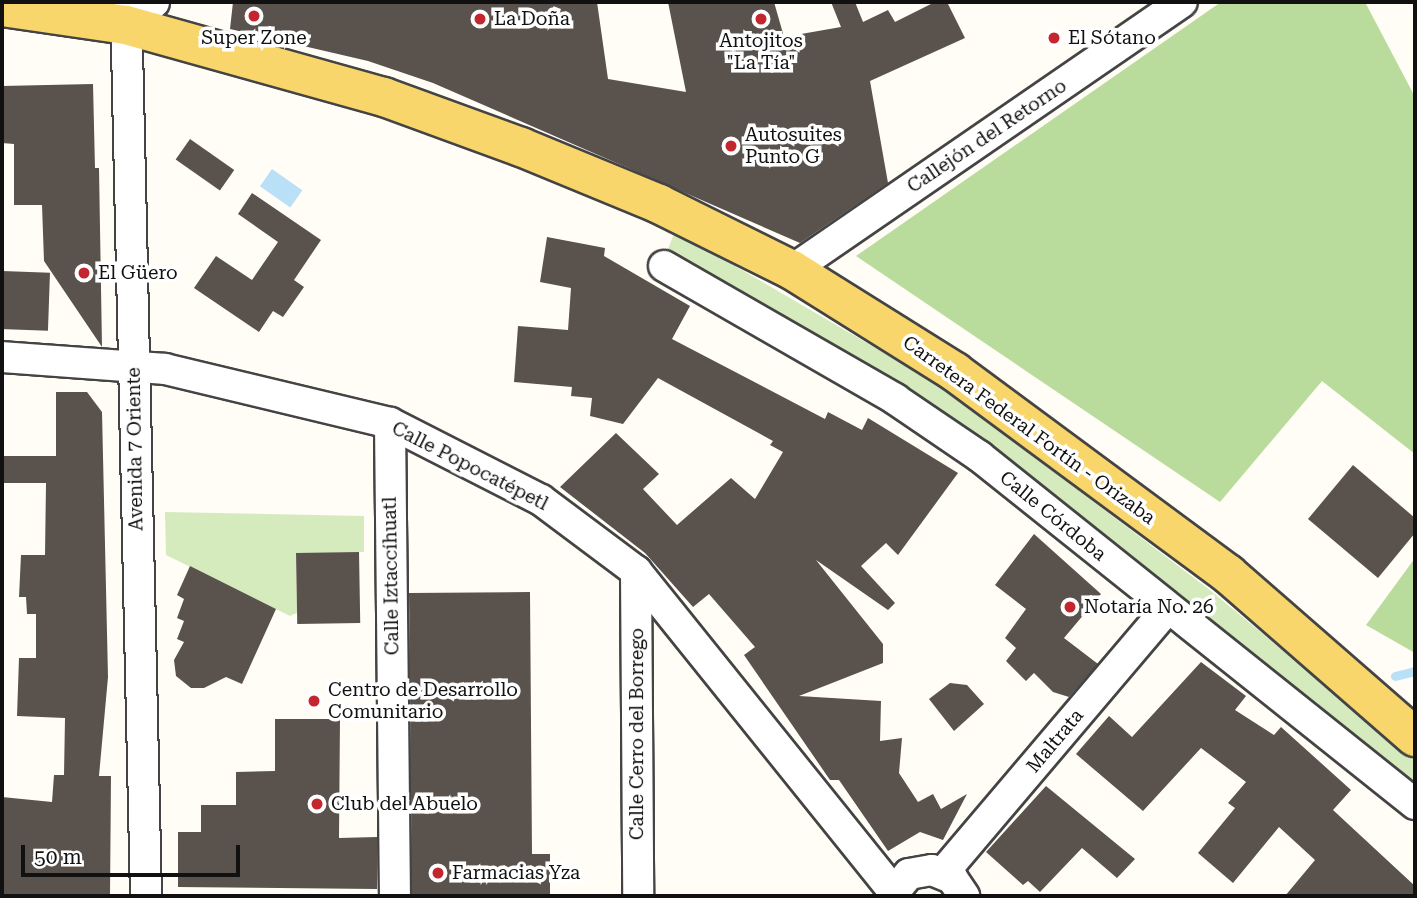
<!DOCTYPE html>
<html>
<head>
<meta charset="utf-8">
<style>
	body { margin:0 }
	#map { position:relative; width:1417px; height:898px; overflow:hidden; background:#fffdf5; font-family:"Roboto Serif",serif }
	div>[style] { position:absolute }
	.green>* { inset:0; background:#d5ebbd }
	.forest>* { inset:0; background:#b9dc9c }
	.water>* { inset:0; background:#b9e0f7; transform-origin:0 0 }
	.stream>* { height:9px; margin:-4.5px; padding:0 4.5px; transform-origin:4.5px; border-radius:4.5px; background:#b9e0f7 }
	.building>* { inset:0; background:#5a524d; transform-origin:0 0 }
	.roads { filter:drop-shadow(2px 0 #444) drop-shadow(-2px 0 #444) drop-shadow(0 2px #444) drop-shadow(0 -2px #444) }
	.street>* { height:30px; margin:-15px; padding:0 15px; transform-origin:15px; border-radius:15px; background:#fff }
	.primary>* { height:38px; margin:-19px; padding:0 19px; transform-origin:19px; border-radius:19px; background:#f9d66b }
	.dots>* { width:19px; height:19px; translate:-50% -50%; box-sizing:border-box; border:4px solid #fff; border-radius:50% }
	span { translate:-50% -50%; white-space:nowrap; text-align:center; line-height:1.15; -webkit-text-stroke:7px #fff; paint-order:stroke }
	.poi-label { font-size:19px; color:#111 }
	.left { translate:0 -50%; text-align:left }
	.street-label { font-size:19px; color:#111 }
	.frame { position:absolute; inset:0; border:4px solid #111; pointer-events:none }
	.scale { position:absolute; left:21px; top:845px; width:219px; height:32px; box-sizing:border-box; border:4px solid #111; border-top:0; padding-left:9px; font-size:21px; line-height:24px; white-space:nowrap; color:#111; -webkit-text-stroke:5px #fff; paint-order:stroke }
</style>
</head>
<body>
<div id="map">
	<div class="green">
		<div style="clip-path:polygon(675px 231px,944px 388px,1211px 591px,1415px 760px,1415px 783px,1195px 609px,931px 410px,668px 249px)"></div>
		<div style="clip-path:polygon(165px 512px,364px 516px,364px 552px,296px 554px,297px 613px,290px 616px,166px 555px)"></div>
	</div>
	<div class="forest">
		<div style="clip-path:polygon(1221px 2px,1365px 2px,1415px 97px,1415px 454px,1322px 381px,1220px 502px,856px 256px)"></div>
		<div style="clip-path:polygon(1415px 558px,1415px 653px,1366px 625px)"></div>
	</div>
	<div class="water">
		<div style="left:272px;top:169px;width:37px;height:21px;rotate:35deg"></div>
	</div>
	<div class="stream">
		<div style="left:1395px;top:676px;width:21px;rotate:-14deg"></div>
	</div>
	<div class="building">
		<div style="clip-path:polygon(233px 2px,597px 2px,608px 79px,686px 92px,668px 2px,774px 2px,784px 37px,841px 27px,831px 2px,855px 2px,863px 22px,888px 10px,895px 22px,935px 2px,947px 2px,965px 38px,870px 81px,888px 183px,800px 243px,433px 83px,368px 61px,230px 29px)"></div>
		<div style="clip-path:polygon(93px 84px,95px 168px,99px 168px,102px 347px,44px 261px,42px 205px,14px 205px,14px 144px,2px 143px,2px 86px)"></div>
		<div style="left:190px;top:139px;width:54px;height:25px;rotate:35deg"></div>
		<div style="clip-path:polygon(252px 193px,321px 240px,294px 280px,304px 287px,283px 317px,273px 311px,259px 332px,194px 288px,216px 256px,252px 280px,278px 242px,238px 214px)"></div>
		<div style="clip-path:polygon(547px 237px,605px 248px,604px 256px,690px 306px,672px 339px,825px 419px,828px 412px,862px 430px,868px 418px,958px 473px,898px 555px,886px 543px,861px 566px,895px 603px,888px 610px,816px 560px,883px 644px,883px 663px,799px 696px,881px 701px,880px 741px,902px 738px,899px 773px,918px 802px,933px 794px,941px 809px,967px 794px,943px 840px,920px 832px,888px 851px,839px 780px,830px 780px,744px 655px,755px 647px,709px 594px,693px 607px,645px 553px,560px 487px,616px 433px,659px 474px,643px 489px,677px 525px,731px 478px,755px 499px,783px 452px,770px 445px,773px 441px,658px 378px,623px 424px,590px 416px,592px 398px,571px 396px,572px 387px,514px 382px,518px 326px,568px 330px,571px 288px,540px 282px)"></div>
		<div style="left:2px;top:271px;width:48px;height:58px;rotate:2deg"></div>
		<div style="clip-path:polygon(56px 392px,87px 392px,102px 412px,108px 677px,99px 776px,111px 776px,110px 896px,2px 894px,2px 797px,52px 802px,54px 775px,64px 775px,65px 718px,17px 716px,19px 658px,36px 658px,36px 614px,27px 614px,26px 597px,19px 597px,21px 555px,45px 555px,46px 483px,2px 483px,2px 456px,56px 456px)"></div>
		<div style="clip-path:polygon(1353px 465px,1415px 518px,1415px 533px,1378px 578px,1308px 519px)"></div>
		<div style="clip-path:polygon(1034px 534px,1101px 594px,1064px 638px,1098px 664px,1069px 697px,1053px 692px,1034px 673px,1026px 681px,1006px 661px,1016px 648px,1005px 638px,1026px 609px,995px 585px)"></div>
		<div style="left:359px;top:552px;width:71px;height:63px;rotate:89deg"></div>
		<div style="clip-path:polygon(190px 566px,276px 609px,242px 684px,226px 677px,204px 688px,191px 688px,176px 676px,174px 660px,184px 642px,177px 639px,184px 621px,177px 618px,184px 599px,177px 595px)"></div>
		<div style="clip-path:polygon(530px 592px,532px 854px,550px 854px,550px 894px,412px 895px,409px 593px)"></div>
		<div style="clip-path:polygon(1201px 662px,1246px 696px,1235px 710px,1274px 735px,1281px 727px,1351px 790px,1333px 810px,1415px 886px,1415px 896px,1285px 896px,1315px 860px,1279px 827px,1233px 883px,1198px 853px,1235px 808px,1228px 803px,1246px 782px,1201px 748px,1143px 811px,1076px 754px,1109px 716px,1132px 737px)"></div>
		<div style="clip-path:polygon(950px 683px,967px 685px,984px 704px,954px 731px,929px 699px)"></div>
		<div style="clip-path:polygon(275px 719px,340px 719px,339px 838px,377px 837px,377px 889px,178px 887px,178px 832px,201px 832px,201px 805px,236px 805px,236px 772px,275px 771px)"></div>
		<div style="clip-path:polygon(1046px 786px,1135px 859px,1117px 878px,1082px 848px,1040px 892px,1028px 881px,1023px 885px,986px 852px)"></div>
	</div>
	<div class="roads">
		<div class="street">
			<div style="left:126px;top:2px;width:894px;rotate:88.72deg"></div>
			<div style="left:126px;top:25px;width:36px;rotate:-39deg"></div>
			<div style="left:664px;top:266px;width:267px;rotate:29.9deg"></div>
			<div style="left:895px;top:399px;width:102px;rotate:34.2deg"></div>
			<div style="left:979px;top:456px;width:558px;rotate:38.6deg"></div>
			<div style="left:792px;top:270px;width:473px;rotate:-34.5deg"></div>
			<div style="left:2px;top:357px;width:163px;rotate:4.2deg"></div>
			<div style="left:165px;top:369px;width:231px;rotate:13.5deg"></div>
			<div style="left:390px;top:423px;width:169px;rotate:27deg"></div>
			<div style="left:541px;top:500px;width:119px;rotate:36.8deg"></div>
			<div style="left:636px;top:571px;width:410px;rotate:51.2deg"></div>
			<div style="left:390px;top:423px;width:473px;rotate:89.4deg"></div>
			<div style="left:636px;top:571px;width:325px;rotate:89.6deg"></div>
			<div style="left:943px;top:873px;width:346px;rotate:-49.7deg"></div>
			<div style="left:891px;top:896px;width:28px;rotate:-51deg"></div>
			<div style="left:909px;top:874px;width:23px;rotate:-10deg"></div>
			<div style="left:932px;top:870px;width:22px;rotate:22deg"></div>
			<div style="left:952px;top:878px;width:22px;rotate:56deg"></div>
		</div>
		<div class="primary">
			<div style="left:2px;top:7px;width:125px;rotate:8.3deg"></div>
			<div style="left:126px;top:25px;width:268px;rotate:15.6deg"></div>
			<div style="left:384px;top:97px;width:146px;rotate:20.1deg"></div>
			<div style="left:521px;top:147px;width:149px;rotate:22.4deg"></div>
			<div style="left:659px;top:204px;width:148px;rotate:26.4deg"></div>
			<div style="left:792px;top:270px;width:192px;rotate:32deg"></div>
			<div style="left:955px;top:372px;width:340px;rotate:36.5deg"></div>
			<div style="left:1228px;top:574px;width:248px;rotate:41.1deg"></div>
		</div>
	</div>
	<div class="dots">
		<div style="left:254px;top:16px;background:#c4262e"></div>
		<div style="left:480px;top:19px;background:#c4262e"></div>
		<div style="left:761px;top:19px;background:#c4262e"></div>
		<div style="left:1054px;top:38px;background:#c4262e"></div>
		<div style="left:731px;top:146px;background:#c4262e"></div>
		<div style="left:84px;top:273px;background:#c4262e"></div>
		<div style="left:1070px;top:607px;background:#c4262e"></div>
		<div style="left:314px;top:701px;background:#c4262e"></div>
		<div style="left:317px;top:804px;background:#c4262e"></div>
		<div style="left:438px;top:873px;background:#c4262e"></div>
	</div>
	<div class="poi-label">
		<span class="left" style="left:494px;top:19px">La Doña</span>
		<span style="left:254px;top:38px">Super Zone</span>
		<span class="left" style="left:1068px;top:38px">El Sótano</span>
		<span style="left:761px;top:52px">Antojitos<br>"La Tía"</span>
		<span class="left" style="left:745px;top:146px">Autosuites<br>Punto G</span>
		<span class="left" style="left:98px;top:273px">El Güero</span>
		<span class="left" style="left:1084px;top:607px">Notaría No. 26</span>
		<span class="left" style="left:328px;top:701px">Centro de Desarrollo<br>Comunitario</span>
		<span class="left" style="left:331px;top:804px">Club del Abuelo</span>
		<span class="left" style="left:452px;top:873px">Farmacias Yza</span>
	</div>
	<div class="street-label">
		<span style="left:987px;top:136px;rotate:-34deg">Callejón del Retorno</span>
		<span style="left:1029px;top:430px;rotate:36deg">Carretera Federal Fortín - Orizaba</span>
		<span style="left:135px;top:449px;rotate:-91deg">Avenida 7 Oriente</span>
		<span style="left:470px;top:466px;rotate:27deg">Calle Popocatépetl</span>
		<span style="left:1053px;top:516px;rotate:39deg">Calle Córdoba</span>
		<span style="left:391px;top:576px;rotate:-91deg">Calle Iztaccíhuatl</span>
		<span style="left:637px;top:734px;rotate:-90deg">Calle Cerro del Borrego</span>
		<span style="left:1055px;top:741px;rotate:-50deg">Maltrata</span>
	</div>
	<div class="frame"></div>
	<div class="scale">50 m</div>
</div>
</body>
</html>
